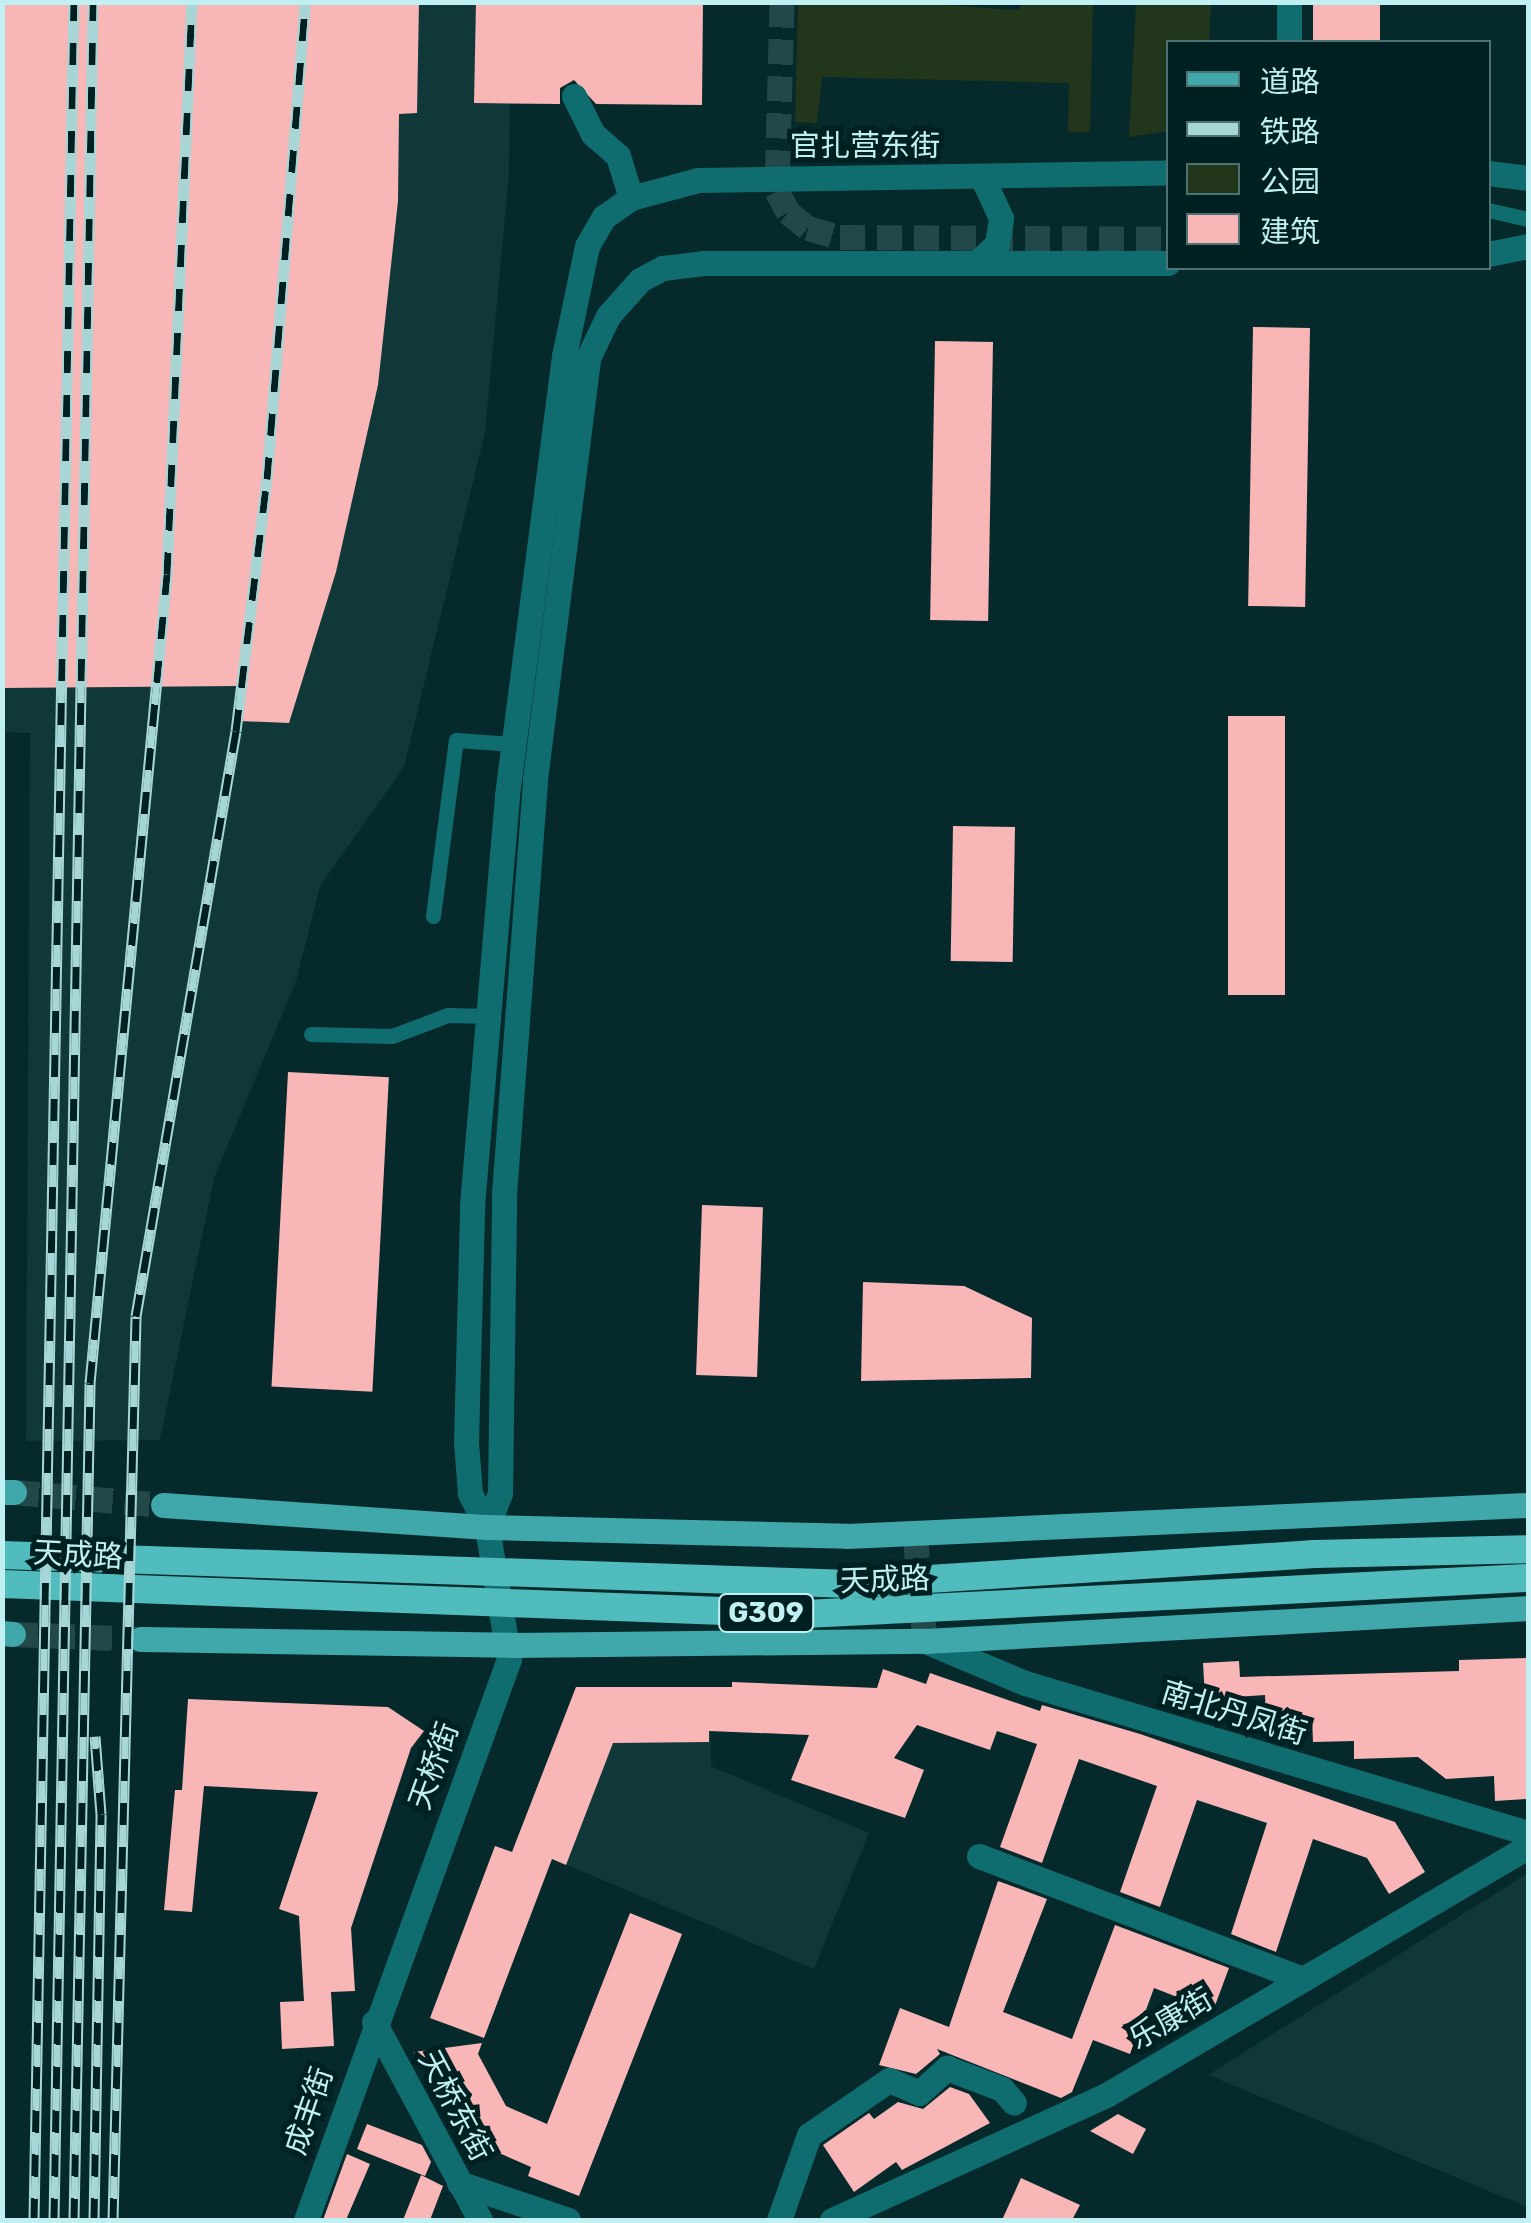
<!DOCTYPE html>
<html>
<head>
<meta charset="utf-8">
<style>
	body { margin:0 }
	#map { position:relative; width:1531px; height:2223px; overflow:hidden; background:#062a2b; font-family:Rubik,"Noto Sans SC",sans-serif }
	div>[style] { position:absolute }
	.built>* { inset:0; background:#103839 }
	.green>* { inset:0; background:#22361b }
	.building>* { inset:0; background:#f9b6b7; transform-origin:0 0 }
	.tertiary-tunnel>* { height:25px; margin-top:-12.5px; transform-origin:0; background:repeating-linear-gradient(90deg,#224849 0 25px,transparent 0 37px) }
	.secondary-tunnel>* { height:25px; margin-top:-12.5px; transform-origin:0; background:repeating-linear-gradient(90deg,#224849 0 25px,transparent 0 37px) }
	.primary-tunnel>* { height:25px; margin-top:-12.5px; transform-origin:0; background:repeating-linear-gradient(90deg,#224849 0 25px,transparent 0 37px) }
	.service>* { height:15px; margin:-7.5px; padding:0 7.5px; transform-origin:7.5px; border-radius:7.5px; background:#106d6f }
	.minor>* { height:25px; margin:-12.5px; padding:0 12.5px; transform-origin:12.5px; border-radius:12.5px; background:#106d6f }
	.tertiary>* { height:25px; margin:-12.5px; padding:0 12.5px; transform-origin:12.5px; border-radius:12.5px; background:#106d6f }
	.secondary>* { height:25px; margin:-12.5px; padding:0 12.5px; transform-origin:12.5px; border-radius:12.5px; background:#106d6f }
	.primary>* { height:25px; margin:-12.5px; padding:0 12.5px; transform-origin:12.5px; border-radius:12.5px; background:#40a8aa }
	.trunk>* { height:28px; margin:-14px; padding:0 14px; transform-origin:14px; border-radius:14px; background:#50bcbe }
	.rail>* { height:11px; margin-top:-5.5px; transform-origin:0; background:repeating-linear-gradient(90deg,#002021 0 22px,#a7d6d7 0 44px); box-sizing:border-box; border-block:2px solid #a7d6d7 }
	span { translate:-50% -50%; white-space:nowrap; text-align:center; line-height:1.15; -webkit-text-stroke:10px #002021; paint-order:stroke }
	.shield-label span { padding:2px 8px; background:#002021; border:2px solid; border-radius:8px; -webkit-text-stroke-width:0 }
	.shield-label { font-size:28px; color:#c0f0f1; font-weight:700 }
	.street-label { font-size:30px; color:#c0f0f1 }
	.frame { position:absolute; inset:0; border:5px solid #c0f0f1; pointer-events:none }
	.legend { position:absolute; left:1166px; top:40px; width:325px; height:230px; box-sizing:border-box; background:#002021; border:2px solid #4d7374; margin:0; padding:12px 18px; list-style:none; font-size:30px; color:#c0f0f1 }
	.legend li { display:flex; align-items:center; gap:20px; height:50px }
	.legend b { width:50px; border:2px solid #4d7374 }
</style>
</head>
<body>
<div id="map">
	<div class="built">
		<div style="clip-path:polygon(3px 3px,510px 3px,509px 174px,485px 432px,404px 767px,320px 886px,296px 981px,214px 1178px,160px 1440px,26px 1441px,30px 733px,3px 732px)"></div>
		<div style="clip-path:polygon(576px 1687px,710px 1687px,711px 1766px,869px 1833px,814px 1969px,515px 1843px)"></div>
		<div style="clip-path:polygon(1528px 1873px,1528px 2207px,1208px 2075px)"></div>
	</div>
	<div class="green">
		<div style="clip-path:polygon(899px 2px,1018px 10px,1023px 3px,1093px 3px,1090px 132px,1068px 132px,1069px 83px,822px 77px,817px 123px,795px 122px,798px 3px)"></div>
		<div style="clip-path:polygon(1136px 3px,1211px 3px,1209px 42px,1168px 42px,1168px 131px,1129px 137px)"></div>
	</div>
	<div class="building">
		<div style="clip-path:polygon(2px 2px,419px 2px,417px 113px,399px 114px,398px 201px,378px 385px,336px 572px,289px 723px,240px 721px,237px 686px,2px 688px)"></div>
		<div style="clip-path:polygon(476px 2px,703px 2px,702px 105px,596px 104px,574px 80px,560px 88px,560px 104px,474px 103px)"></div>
		<div style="left:1313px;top:2px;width:67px;height:40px"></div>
		<div style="left:1253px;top:327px;width:57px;height:279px;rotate:1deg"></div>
		<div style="left:935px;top:341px;width:58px;height:279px;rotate:1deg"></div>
		<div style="left:1228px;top:716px;width:57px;height:279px"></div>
		<div style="left:953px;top:826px;width:62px;height:135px;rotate:1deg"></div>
		<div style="left:288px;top:1072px;width:101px;height:315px;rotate:3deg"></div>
		<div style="left:702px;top:1205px;width:61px;height:170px;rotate:2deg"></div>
		<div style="clip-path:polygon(863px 1282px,964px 1286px,1032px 1318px,1031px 1378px,861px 1381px)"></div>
		<div style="clip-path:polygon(1528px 1658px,1528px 1799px,1495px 1801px,1494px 1776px,1446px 1779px,1418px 1757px,1354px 1759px,1354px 1741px,1313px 1742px,1312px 1717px,1266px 1718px,1265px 1695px,1205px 1699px,1203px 1663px,1239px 1661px,1240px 1677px,1459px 1671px,1459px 1660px)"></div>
		<div style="clip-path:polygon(883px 1669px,926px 1684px,930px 1673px,1040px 1711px,1042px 1705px,1140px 1734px,1395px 1822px,1425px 1872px,1389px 1894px,1367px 1858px,1313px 1839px,1276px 1952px,1231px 1934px,1267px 1823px,1197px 1800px,1160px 1907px,1120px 1892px,1157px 1786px,1079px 1759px,1042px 1863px,1000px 1847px,1037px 1744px,997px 1731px,990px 1750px,917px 1725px,894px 1758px,924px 1770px,905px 1818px,791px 1780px,809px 1735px,709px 1731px,709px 1742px,613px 1743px,566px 1865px,552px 1859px,484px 2038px,430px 2018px,495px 1846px,512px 1852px,576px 1687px,732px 1687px,732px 1682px,877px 1688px)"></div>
		<div style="clip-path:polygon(188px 1699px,388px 1707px,424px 1731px,411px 1748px,351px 1928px,355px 1991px,331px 1992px,334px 2046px,282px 2049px,280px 2002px,304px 2001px,299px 1916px,279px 1909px,318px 1792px,204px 1786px,192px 1912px,164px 1910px,175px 1790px,182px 1790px)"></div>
		<div style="clip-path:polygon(998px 1881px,1047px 1899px,1003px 2012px,1072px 2039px,1115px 1925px,1229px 1968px,1213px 2011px,1154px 1988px,1130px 2054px,1093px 2040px,1072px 2092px,1061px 2098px,937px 2049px,940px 2054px,916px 2074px,879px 2065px,900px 2008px,949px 2027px)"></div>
		<div style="clip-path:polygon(630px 1913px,682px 1934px,579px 2196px,528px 2176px,531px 2167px,469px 2140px,414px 2052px,482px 2043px,478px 2054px,506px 2106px,547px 2124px)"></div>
		<div style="clip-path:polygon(950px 2087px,969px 2094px,990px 2123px,902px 2170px,896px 2162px,854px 2192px,823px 2145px,869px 2113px,874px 2119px,898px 2102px,923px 2109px)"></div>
		<div style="clip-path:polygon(1118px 2114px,1146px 2129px,1133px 2154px,1090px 2131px)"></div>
		<div style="clip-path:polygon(367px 2124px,422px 2145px,431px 2162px,425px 2176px,357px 2149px)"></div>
		<div style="clip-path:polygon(347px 2154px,370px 2164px,346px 2220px,323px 2220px)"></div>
		<div style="clip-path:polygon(421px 2175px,443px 2186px,430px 2220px,403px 2220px)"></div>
		<div style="clip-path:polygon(1021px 2178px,1080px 2205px,1072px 2220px,1002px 2220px)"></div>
	</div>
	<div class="tertiary-tunnel">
		<div style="left:915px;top:1533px;width:108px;rotate:84.7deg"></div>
	</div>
	<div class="secondary-tunnel">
		<div style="left:782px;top:2px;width:189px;rotate:91.5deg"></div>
		<div style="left:777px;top:191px;width:24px;rotate:62deg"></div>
		<div style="left:788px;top:212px;width:26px;rotate:39deg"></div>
		<div style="left:808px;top:228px;width:33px;rotate:16deg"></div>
		<div style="left:840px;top:237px;width:328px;rotate:0.3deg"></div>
	</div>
	<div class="primary-tunnel">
		<div style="left:14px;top:1492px;width:150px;rotate:5deg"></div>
		<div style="left:13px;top:1634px;width:128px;rotate:2.2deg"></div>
	</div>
	<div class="service">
		<div style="left:1488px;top:210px;width:41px;rotate:12.7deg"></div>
		<div style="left:433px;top:916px;width:177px;rotate:-82.6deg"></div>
		<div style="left:456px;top:740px;width:57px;rotate:4deg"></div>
		<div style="left:311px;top:1034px;width:81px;rotate:1.4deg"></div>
		<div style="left:392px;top:1036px;width:60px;rotate:-20.6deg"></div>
		<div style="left:448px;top:1015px;width:40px;rotate:1.4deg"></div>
	</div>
	<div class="minor">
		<div style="left:574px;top:96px;width:42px;rotate:63.4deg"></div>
		<div style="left:593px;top:134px;width:33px;rotate:41deg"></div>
		<div style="left:618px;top:156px;width:44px;rotate:72.8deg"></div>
		<div style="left:979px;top:1856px;width:347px;rotate:20.8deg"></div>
		<div style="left:459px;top:2183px;width:115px;rotate:18.7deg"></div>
		<div style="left:779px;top:2220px;width:90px;rotate:-70.6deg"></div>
		<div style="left:809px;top:2135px;width:97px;rotate:-34.5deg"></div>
		<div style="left:889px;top:2080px;width:33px;rotate:23deg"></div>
		<div style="left:919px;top:2093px;width:38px;rotate:-42deg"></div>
		<div style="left:947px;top:2068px;width:59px;rotate:20.9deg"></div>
		<div style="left:1002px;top:2089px;width:18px;rotate:49deg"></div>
		<div style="left:832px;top:2220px;width:303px;rotate:-24.5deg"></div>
		<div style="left:1108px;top:2094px;width:487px;rotate:-30.5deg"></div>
	</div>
	<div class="tertiary">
		<div style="left:1289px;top:42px;width:40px;rotate:-90deg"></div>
		<div style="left:981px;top:259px;width:22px;rotate:-43deg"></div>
		<div style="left:997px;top:244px;width:26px;rotate:-81deg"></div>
		<div style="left:1001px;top:218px;width:43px;rotate:-114.8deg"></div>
		<div style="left:925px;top:1641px;width:108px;rotate:22.8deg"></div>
		<div style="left:1025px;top:1683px;width:525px;rotate:16.61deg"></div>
		<div style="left:374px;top:2022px;width:225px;rotate:61.8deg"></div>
		<div style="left:306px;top:2220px;width:597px;rotate:-70.11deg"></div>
		<div style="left:509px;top:1659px;width:134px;rotate:-99.5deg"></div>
	</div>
	<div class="secondary">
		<div style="left:1488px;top:173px;width:40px;rotate:7.1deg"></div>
		<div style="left:1488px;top:254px;width:41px;rotate:-11.3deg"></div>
		<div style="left:487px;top:1527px;width:38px;rotate:-117deg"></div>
		<div style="left:470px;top:1493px;width:51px;rotate:-94.5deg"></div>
		<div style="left:466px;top:1442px;width:237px;rotate:-88.5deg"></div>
		<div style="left:472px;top:1205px;width:411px;rotate:-85.1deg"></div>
		<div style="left:507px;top:795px;width:443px;rotate:-82.6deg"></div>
		<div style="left:564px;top:356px;width:112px;rotate:-78.2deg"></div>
		<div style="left:587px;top:246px;width:34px;rotate:-60deg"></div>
		<div style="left:604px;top:217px;width:33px;rotate:-35deg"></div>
		<div style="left:631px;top:198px;width:69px;rotate:-15deg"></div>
		<div style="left:698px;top:180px;width:470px;rotate:-0.9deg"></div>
		<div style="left:487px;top:1527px;width:36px;rotate:-69deg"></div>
		<div style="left:500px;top:1493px;width:299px;rotate:-89.2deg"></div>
		<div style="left:504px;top:1194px;width:416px;rotate:-85.7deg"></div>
		<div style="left:535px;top:779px;width:424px;rotate:-82.8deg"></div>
		<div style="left:588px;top:358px;width:47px;rotate:-64.5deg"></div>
		<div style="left:608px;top:316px;width:48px;rotate:-48.4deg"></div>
		<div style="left:640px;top:280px;width:26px;rotate:-28deg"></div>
		<div style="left:663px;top:268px;width:40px;rotate:-7.1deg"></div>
		<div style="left:703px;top:263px;width:465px"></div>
	</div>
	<div class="primary">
		<div style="left:2px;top:1492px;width:12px"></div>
		<div style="left:163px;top:1505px;width:325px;rotate:3.9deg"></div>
		<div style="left:487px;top:1527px;width:360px;rotate:1.4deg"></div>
		<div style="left:847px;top:1536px;width:682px;rotate:-2.61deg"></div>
		<div style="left:2px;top:1633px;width:11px;rotate:5deg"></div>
		<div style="left:141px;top:1639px;width:370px;rotate:0.9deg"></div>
		<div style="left:511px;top:1645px;width:414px;rotate:-0.6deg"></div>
		<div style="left:925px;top:1641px;width:604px;rotate:-3.13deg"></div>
	</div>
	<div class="trunk">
		<div style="left:2px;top:1555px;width:849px;rotate:1.96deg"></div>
		<div style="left:851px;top:1584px;width:464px;rotate:-3.7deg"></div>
		<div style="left:1314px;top:1554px;width:214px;rotate:-1.3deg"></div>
		<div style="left:2px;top:1584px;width:804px;rotate:2.14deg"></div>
		<div style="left:805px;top:1614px;width:724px;rotate:-2.85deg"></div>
	</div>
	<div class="rail">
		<div style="left:34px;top:2220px;width:2218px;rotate:-88.97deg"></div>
		<div style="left:54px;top:2220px;width:2218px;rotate:-88.99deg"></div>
		<div style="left:74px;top:2220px;width:837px;rotate:-88.9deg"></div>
		<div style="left:90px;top:1383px;width:813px;rotate:-84.56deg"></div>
		<div style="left:167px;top:574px;width:573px;rotate:-87.5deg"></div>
		<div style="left:94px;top:2220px;width:406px;rotate:-89deg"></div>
		<div style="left:101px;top:1814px;width:78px;rotate:-94.4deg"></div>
		<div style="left:113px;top:2220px;width:904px;rotate:-88.54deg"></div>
		<div style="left:136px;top:1316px;width:593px;rotate:-80.3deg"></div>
		<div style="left:236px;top:731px;width:254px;rotate:-83deg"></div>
		<div style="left:267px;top:479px;width:479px;rotate:-85.4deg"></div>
	</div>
	<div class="shield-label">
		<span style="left:766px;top:1613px">G309</span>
	</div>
	<div class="street-label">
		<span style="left:865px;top:146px">官扎营东街</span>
		<span style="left:78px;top:1555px;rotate:3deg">天成路</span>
		<span style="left:885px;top:1580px;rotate:-2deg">天成路</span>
		<span style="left:1234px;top:1713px;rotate:17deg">南北丹凤街</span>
		<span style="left:434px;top:1766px;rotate:-70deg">天桥街</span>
		<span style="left:1171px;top:2019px;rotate:-30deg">乐康街</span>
		<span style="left:455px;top:2106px;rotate:62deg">天桥东街</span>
		<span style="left:309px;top:2111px;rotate:-71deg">成丰街</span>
	</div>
	<div class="frame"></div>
	<ul class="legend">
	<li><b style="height:12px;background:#40a8aa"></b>道路</li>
	<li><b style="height:12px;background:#a7d6d7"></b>铁路</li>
	<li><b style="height:28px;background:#22361b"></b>公园</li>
	<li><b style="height:28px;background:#f9b6b7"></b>建筑</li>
	</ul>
</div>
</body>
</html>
